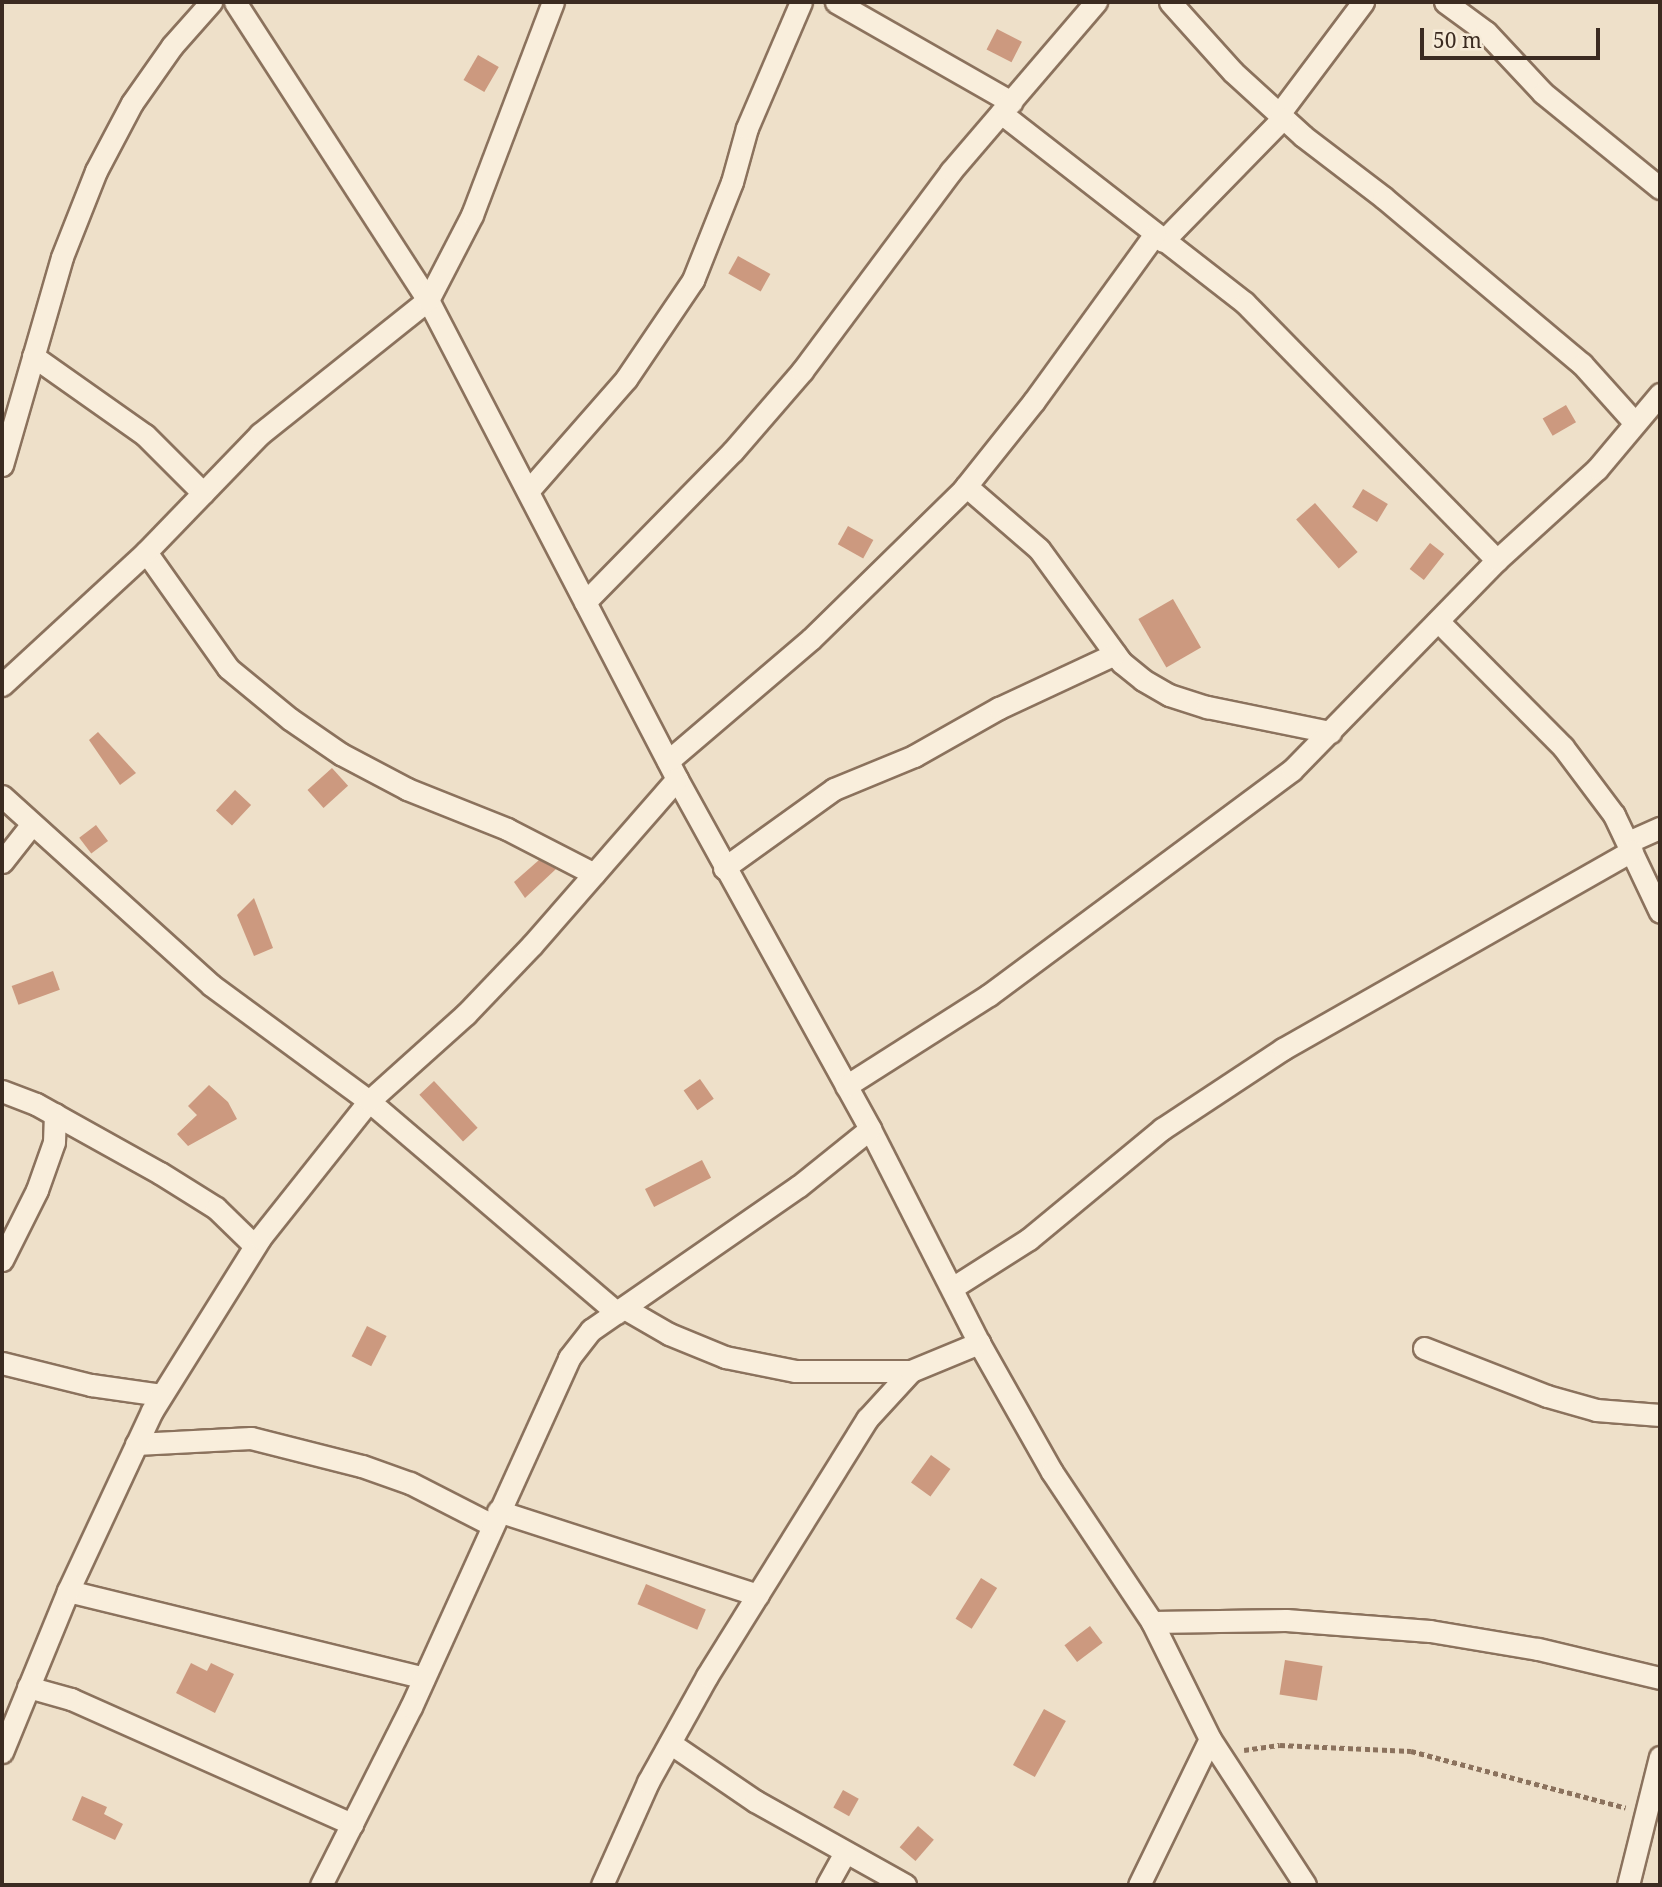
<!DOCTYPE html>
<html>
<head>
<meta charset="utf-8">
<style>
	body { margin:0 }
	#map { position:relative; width:1662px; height:1887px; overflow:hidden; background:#eee0c9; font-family:"Noto Serif",serif }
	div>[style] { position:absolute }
	.building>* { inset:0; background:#cc997f; transform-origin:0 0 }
	.path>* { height:4.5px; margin-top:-2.25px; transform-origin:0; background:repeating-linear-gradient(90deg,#8b725d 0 5px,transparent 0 8.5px) }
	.roads { filter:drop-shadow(2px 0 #8b725d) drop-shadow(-2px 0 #8b725d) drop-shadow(0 2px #8b725d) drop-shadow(0 -2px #8b725d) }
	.street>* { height:21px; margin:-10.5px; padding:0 10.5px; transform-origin:10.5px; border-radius:10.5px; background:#f9eedc }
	span { translate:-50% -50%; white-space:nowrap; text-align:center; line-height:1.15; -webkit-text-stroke:7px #f6ebd8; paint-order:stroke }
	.frame { position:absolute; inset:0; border:4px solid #3b2b21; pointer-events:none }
	.scale { position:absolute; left:1420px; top:28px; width:180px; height:32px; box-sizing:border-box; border:4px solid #3b2b21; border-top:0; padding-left:9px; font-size:21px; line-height:24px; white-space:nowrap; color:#3b2b21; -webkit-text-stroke:5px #f6ebd8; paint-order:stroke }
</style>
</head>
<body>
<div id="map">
	<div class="building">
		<div style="left:997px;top:29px;width:28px;height:23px;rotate:27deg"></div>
		<div style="left:478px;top:55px;width:24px;height:29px;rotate:30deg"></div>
		<div style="left:738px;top:256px;width:37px;height:20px;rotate:29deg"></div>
		<div style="left:1566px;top:405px;width:20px;height:27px;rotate:60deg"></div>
		<div style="left:1363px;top:489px;width:29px;height:21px;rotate:31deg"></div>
		<div style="left:1315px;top:503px;width:65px;height:25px;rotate:49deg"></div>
		<div style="left:848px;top:526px;width:29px;height:21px;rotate:29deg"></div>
		<div style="left:1430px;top:543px;width:18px;height:33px;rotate:38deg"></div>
		<div style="left:1173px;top:599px;width:56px;height:40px;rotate:60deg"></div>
		<div style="clip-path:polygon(98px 732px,136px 773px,120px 785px,89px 740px)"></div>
		<div style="left:332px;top:768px;width:24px;height:33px;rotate:48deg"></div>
		<div style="left:235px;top:790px;width:22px;height:28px;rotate:43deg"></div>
		<div style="left:96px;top:825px;width:20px;height:21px;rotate:53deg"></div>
		<div style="clip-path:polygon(539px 860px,556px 869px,525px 898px,514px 882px)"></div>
		<div style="clip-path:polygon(254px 898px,273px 948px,254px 956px,237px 915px)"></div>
		<div style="left:53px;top:971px;width:20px;height:44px;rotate:70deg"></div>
		<div style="left:700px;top:1079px;width:24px;height:20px;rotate:55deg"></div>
		<div style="left:434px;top:1081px;width:64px;height:20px;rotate:47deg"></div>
		<div style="clip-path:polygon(209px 1085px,228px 1102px,237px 1119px,188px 1146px,177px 1134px,197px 1115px,188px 1106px)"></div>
		<div style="left:702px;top:1160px;width:20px;height:64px;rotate:63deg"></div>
		<div style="left:367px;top:1326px;width:22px;height:34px;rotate:27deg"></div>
		<div style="left:931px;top:1455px;width:24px;height:34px;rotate:36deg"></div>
		<div style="left:981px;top:1578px;width:19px;height:48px;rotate:32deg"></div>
		<div style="left:646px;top:1584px;width:65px;height:22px;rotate:23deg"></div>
		<div style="left:1090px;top:1626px;width:21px;height:32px;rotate:53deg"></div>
		<div style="left:1285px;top:1660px;width:38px;height:35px;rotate:9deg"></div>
		<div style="clip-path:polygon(191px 1663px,207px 1671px,211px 1663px,234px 1674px,215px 1713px,176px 1693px)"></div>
		<div style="left:1044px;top:1709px;width:25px;height:64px;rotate:29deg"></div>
		<div style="left:843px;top:1790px;width:18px;height:20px;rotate:29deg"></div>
		<div style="clip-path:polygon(82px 1796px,107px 1807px,104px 1814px,123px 1824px,115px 1840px,72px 1820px)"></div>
		<div style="left:918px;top:1826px;width:21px;height:28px;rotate:41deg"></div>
	</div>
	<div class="path">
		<div style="left:1244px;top:1750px;width:36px;rotate:-8deg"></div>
		<div style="left:1280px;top:1745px;width:131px;rotate:2.6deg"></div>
		<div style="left:1411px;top:1751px;width:222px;rotate:14.8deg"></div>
	</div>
	<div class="roads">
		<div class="street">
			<div style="left:235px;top:2px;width:355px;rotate:57.1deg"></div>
			<div style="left:428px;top:300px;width:540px;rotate:62.53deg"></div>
			<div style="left:677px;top:779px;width:400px;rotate:61.1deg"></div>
			<div style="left:870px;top:1129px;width:240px;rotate:63deg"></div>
			<div style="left:979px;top:1343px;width:148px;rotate:60.5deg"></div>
			<div style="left:1052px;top:1472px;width:180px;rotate:56.3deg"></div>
			<div style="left:1152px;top:1622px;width:131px;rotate:63.6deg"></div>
			<div style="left:1210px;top:1739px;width:174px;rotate:56.9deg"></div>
			<div style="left:836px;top:2px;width:202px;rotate:29.7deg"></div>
			<div style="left:1170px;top:2px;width:94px;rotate:48deg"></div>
			<div style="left:1233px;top:72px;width:95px;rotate:42.4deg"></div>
			<div style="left:1303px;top:136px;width:102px;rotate:37.4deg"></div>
			<div style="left:1384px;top:198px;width:258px;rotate:40deg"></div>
			<div style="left:1582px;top:364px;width:79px;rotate:48.1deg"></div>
			<div style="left:1445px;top:2px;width:51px;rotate:36.2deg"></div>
			<div style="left:1486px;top:32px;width:83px;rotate:46.9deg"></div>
			<div style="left:1543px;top:93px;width:151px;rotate:39.1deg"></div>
			<div style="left:1001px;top:113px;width:309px;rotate:37.9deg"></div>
			<div style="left:1245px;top:303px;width:360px;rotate:45.6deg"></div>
			<div style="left:1279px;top:114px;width:140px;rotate:-53.1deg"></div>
			<div style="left:1163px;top:241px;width:172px;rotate:-45.7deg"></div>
			<div style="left:33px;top:356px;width:137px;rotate:35.2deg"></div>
			<div style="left:145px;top:435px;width:82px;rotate:45deg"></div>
			<div style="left:2px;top:465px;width:216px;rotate:-73.9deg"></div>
			<div style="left:62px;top:257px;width:92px;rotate:-68.4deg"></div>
			<div style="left:96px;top:171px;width:77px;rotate:-62.1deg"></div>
			<div style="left:132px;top:103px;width:70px;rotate:-54.9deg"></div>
			<div style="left:172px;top:46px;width:59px;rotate:-48.4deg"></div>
			<div style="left:966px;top:486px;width:96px;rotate:40.8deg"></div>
			<div style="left:1039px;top:549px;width:140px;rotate:54deg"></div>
			<div style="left:1121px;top:662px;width:28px;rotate:39deg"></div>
			<div style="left:1143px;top:680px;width:30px;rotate:30deg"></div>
			<div style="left:1169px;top:695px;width:40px;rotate:18deg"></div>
			<div style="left:1207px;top:707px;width:126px;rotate:11.5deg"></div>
			<div style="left:528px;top:491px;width:149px;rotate:-48.8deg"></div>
			<div style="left:626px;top:379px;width:120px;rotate:-55.9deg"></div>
			<div style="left:693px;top:280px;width:105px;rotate:-68.3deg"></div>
			<div style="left:732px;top:182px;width:56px;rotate:-74.5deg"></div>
			<div style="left:747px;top:128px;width:137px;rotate:-66.8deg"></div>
			<div style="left:146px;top:552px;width:142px;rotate:54.7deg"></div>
			<div style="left:228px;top:668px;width:80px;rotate:39.4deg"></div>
			<div style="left:290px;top:719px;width:62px;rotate:34.5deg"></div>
			<div style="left:341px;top:754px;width:75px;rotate:27.9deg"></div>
			<div style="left:407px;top:789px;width:108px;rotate:21.8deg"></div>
			<div style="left:507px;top:829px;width:98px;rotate:27.3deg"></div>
			<div style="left:585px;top:602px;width:211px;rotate:-45.6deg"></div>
			<div style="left:733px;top:451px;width:106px;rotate:-49.2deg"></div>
			<div style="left:802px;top:371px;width:249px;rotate:-53.3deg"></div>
			<div style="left:951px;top:171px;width:223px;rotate:-49.4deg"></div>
			<div style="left:1438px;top:621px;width:177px;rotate:45.2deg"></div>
			<div style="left:1563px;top:747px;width:85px;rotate:53.1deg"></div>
			<div style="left:1614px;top:815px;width:107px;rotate:64.6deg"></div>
			<div style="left:2px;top:685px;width:196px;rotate:-42.7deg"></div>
			<div style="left:146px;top:552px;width:164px;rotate:-46deg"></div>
			<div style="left:260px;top:434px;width:215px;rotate:-38.6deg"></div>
			<div style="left:428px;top:300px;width:96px;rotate:-62.6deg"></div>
			<div style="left:472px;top:215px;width:228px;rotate:-69.2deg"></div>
			<div style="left:668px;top:761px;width:188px;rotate:-40.5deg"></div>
			<div style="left:811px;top:639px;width:213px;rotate:-44.4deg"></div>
			<div style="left:963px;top:490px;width:114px;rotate:-51.4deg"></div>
			<div style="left:1034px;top:401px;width:206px;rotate:-54.1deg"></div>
			<div style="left:2px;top:796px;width:282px;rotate:42.1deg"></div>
			<div style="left:211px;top:985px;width:196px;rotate:36.3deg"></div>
			<div style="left:369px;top:1101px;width:326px;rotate:40.5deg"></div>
			<div style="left:1628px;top:842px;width:35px;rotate:-24deg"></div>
			<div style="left:2px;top:862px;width:48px;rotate:-51.7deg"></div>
			<div style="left:724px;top:868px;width:135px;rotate:-35.7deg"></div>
			<div style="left:834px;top:789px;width:87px;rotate:-22.4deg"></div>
			<div style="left:914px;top:756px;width:98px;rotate:-29.5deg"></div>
			<div style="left:999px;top:708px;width:128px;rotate:-25deg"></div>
			<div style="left:846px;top:1086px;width:169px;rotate:-32.5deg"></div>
			<div style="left:989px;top:995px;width:377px;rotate:-36.6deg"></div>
			<div style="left:1292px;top:770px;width:293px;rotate:-45.7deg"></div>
			<div style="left:1497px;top:560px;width:135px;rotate:-42.3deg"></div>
			<div style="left:1597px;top:469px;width:98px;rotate:-50deg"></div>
			<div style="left:2px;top:1091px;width:36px;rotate:21deg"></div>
			<div style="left:36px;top:1104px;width:142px;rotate:29.1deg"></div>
			<div style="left:160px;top:1173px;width:66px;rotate:32deg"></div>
			<div style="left:216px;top:1208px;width:54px;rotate:44.3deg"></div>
			<div style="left:2px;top:1260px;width:78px;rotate:-63.4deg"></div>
			<div style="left:37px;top:1190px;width:51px;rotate:-70.5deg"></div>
			<div style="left:54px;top:1142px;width:28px;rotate:-88deg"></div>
			<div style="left:952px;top:1288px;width:91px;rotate:-32.5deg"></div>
			<div style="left:1029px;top:1239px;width:173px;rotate:-39.6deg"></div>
			<div style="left:1162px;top:1129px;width:145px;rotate:-33.5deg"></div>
			<div style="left:1283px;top:1049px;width:401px;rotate:-29.6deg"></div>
			<div style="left:624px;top:1308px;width:52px;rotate:30deg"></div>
			<div style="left:669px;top:1334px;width:61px;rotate:22.3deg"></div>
			<div style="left:725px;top:1357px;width:71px;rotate:11.3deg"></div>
			<div style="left:795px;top:1371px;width:116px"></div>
			<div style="left:1424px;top:1348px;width:132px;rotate:21.3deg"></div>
			<div style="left:1547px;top:1396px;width:51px;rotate:15.9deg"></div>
			<div style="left:1596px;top:1410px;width:64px;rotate:4.5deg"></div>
			<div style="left:2px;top:1363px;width:92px;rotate:13.9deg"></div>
			<div style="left:91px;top:1385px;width:71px;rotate:8.1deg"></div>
			<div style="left:136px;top:1444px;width:115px;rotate:-3deg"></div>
			<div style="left:251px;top:1438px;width:114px;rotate:14.2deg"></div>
			<div style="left:362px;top:1466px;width:51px;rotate:19.5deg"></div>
			<div style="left:410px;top:1483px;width:92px;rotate:27.1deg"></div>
			<div style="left:498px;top:1511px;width:273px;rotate:17.9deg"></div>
			<div style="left:68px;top:1591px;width:366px;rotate:13.7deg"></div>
			<div style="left:1152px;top:1622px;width:134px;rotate:-0.9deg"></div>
			<div style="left:1286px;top:1620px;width:144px;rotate:4.4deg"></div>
			<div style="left:1430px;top:1631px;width:109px;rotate:9.5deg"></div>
			<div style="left:1538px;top:1649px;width:125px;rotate:13.4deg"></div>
			<div style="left:28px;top:1687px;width:45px;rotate:15.6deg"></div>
			<div style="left:71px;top:1699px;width:308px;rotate:24deg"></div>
			<div style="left:670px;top:1743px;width:103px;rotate:34.3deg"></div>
			<div style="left:755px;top:1801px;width:172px;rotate:29.2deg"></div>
			<div style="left:2px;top:1752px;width:174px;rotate:-67.7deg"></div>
			<div style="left:68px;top:1591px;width:199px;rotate:-65deg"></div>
			<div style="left:152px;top:1411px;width:204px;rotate:-58deg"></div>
			<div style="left:260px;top:1238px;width:175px;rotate:-51.5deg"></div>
			<div style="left:369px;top:1101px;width:130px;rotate:-41.9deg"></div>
			<div style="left:466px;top:1014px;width:95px;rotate:-46.3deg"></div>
			<div style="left:532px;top:945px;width:220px;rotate:-48.9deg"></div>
			<div style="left:321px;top:1885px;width:199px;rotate:-63.2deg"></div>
			<div style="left:411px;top:1707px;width:383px;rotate:-65.6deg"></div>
			<div style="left:569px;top:1358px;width:36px;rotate:-52deg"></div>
			<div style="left:591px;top:1330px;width:253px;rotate:-34.7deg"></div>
			<div style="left:799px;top:1186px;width:91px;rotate:-38.8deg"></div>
			<div style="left:602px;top:1885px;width:113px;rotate:-65.9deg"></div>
			<div style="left:648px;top:1782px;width:121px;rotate:-60.9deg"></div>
			<div style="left:707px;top:1676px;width:303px;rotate:-58.1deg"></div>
			<div style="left:867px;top:1419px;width:65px;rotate:-47.5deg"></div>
			<div style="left:911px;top:1371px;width:74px;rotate:-22.4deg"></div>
			<div style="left:827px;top:1885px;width:37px;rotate:-61deg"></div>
			<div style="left:1139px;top:1885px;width:162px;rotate:-64.1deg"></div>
			<div style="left:1628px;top:1885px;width:132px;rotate:-76deg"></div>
		</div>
	</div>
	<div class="frame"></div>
	<div class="scale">50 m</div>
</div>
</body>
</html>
